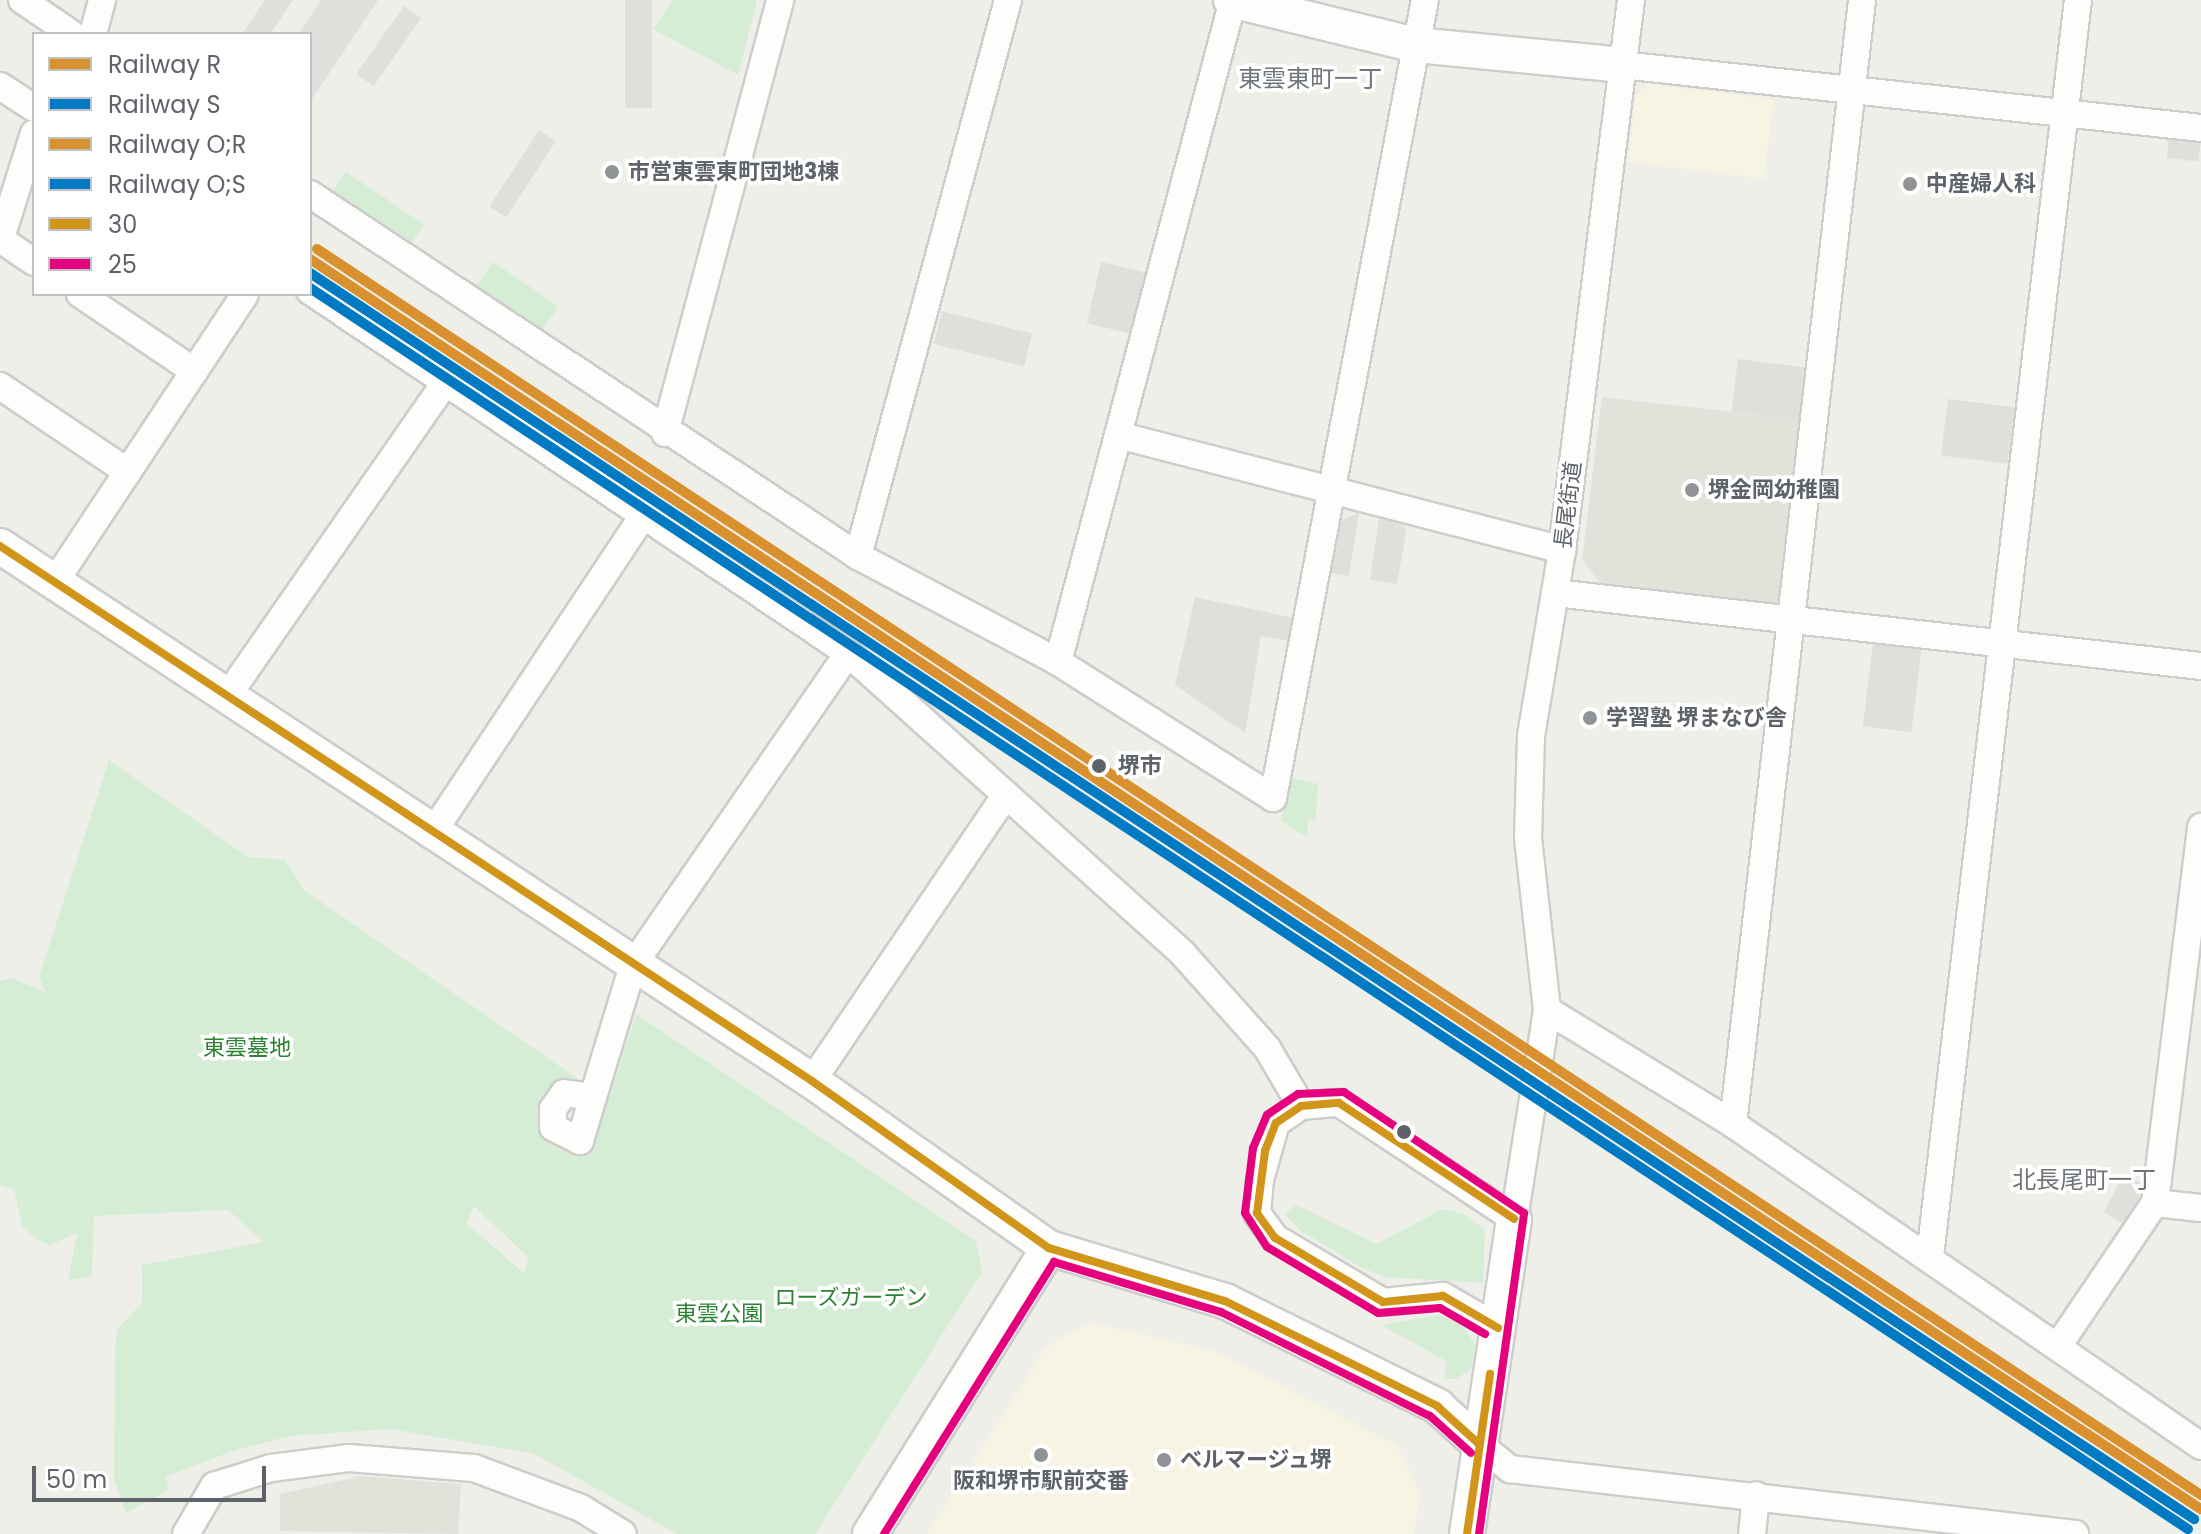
<!DOCTYPE html>
<html>
<head>
<meta charset="utf-8">
<style>
	body { margin:0 }
	#map { position:relative; width:2201px; height:1534px; overflow:hidden; background:#efefea; font-family:Poppins,"Noto Sans JP",sans-serif }
	div>[style] { position:absolute }
	.commercial>* { inset:0; background:#f8f4e4 }
	.industrial>* { inset:0; background:#e0dfdb; transform-origin:0 0 }
	.education>* { inset:0; background:#e2e1da }
	.green>* { inset:0; background:#d6edd5; transform-origin:0 0 }
	.roads { filter:drop-shadow(2px 0 #cccdcc) drop-shadow(-2px 0 #cccdcc) drop-shadow(0 2px #cccdcc) drop-shadow(0 -2px #cccdcc) }
	.minor>* { height:26px; margin:-13px; padding:0 13px; transform-origin:13px; border-radius:13px; background:#fdfdfc }
	.tertiary>* { height:34px; margin:-17px; padding:0 17px; transform-origin:17px; border-radius:17px; background:#fdfdfc }
	.bus-1>* { height:8px; margin:-4px; padding:0 4px; transform-origin:4px; border-radius:4px; background:#d1951a }
	.bus-2>* { height:8px; margin:-4px; padding:0 4px; transform-origin:4px; border-radius:4px; background:#e5007d }
	.rail-1>* { height:10px; margin:-5px; padding:0 5px; transform-origin:5px; border-radius:5px; background:#d8912e }
	.rail-2>* { height:10px; margin:-5px; padding:0 5px; transform-origin:5px; border-radius:5px; background:#007ac2 }
	.rail-3>* { height:10px; margin:-5px; padding:0 5px; transform-origin:5px; border-radius:5px; background:#d8912e }
	.rail-4>* { height:10px; margin:-5px; padding:0 5px; transform-origin:5px; border-radius:5px; background:#007ac2 }
	.dots>* { width:22px; height:22px; translate:-50% -50%; box-sizing:border-box; border:4px solid #fff; border-radius:50% }
	span { translate:-50% -50%; white-space:nowrap; text-align:center; line-height:1.15; -webkit-text-stroke:7px #fff; paint-order:stroke }
	.poi-label { font-size:22px; color:#5e6369; font-weight:700 }
	.left { translate:0 -50%; text-align:left }
	.street-label { font-size:22px; color:#5e6369 }
	.stop-label { font-size:22px; color:#5e6369; font-weight:700 }
	.park-label { font-size:22px; color:#2b8231 }
	.neighbourhood-label { font-size:24px; color:#6f757b }
	.legend { position:absolute; left:32px; top:32px; width:280px; height:264px; box-sizing:border-box; background:#fff; border:2px solid #bfc1c3; margin:0; padding:10px 14px; list-style:none; font-size:24px; color:#5e6369 }
	.legend li { display:flex; align-items:center; gap:16px; height:40px }
	.legend b { width:40px; border:2px solid #bfc1c3 }
	.scale { position:absolute; left:32px; top:1466px; width:234px; height:36px; box-sizing:border-box; border:4px solid #5e6369; border-top:0; padding-left:10px; font-size:24px; line-height:28px; white-space:nowrap; color:#5e6369; -webkit-text-stroke:6px #fff; paint-order:stroke }
</style>
</head>
<body>
<div id="map">
	<div class="commercial">
		<div style="clip-path:polygon(1649px 84px,1774px 99px,1764px 179px,1628px 162px,1636px 95px)"></div>
		<div style="clip-path:polygon(1091px 1322px,1217px 1352px,1398px 1446px,1420px 1494px,1414px 1534px,927px 1534px,1047px 1346px)"></div>
	</div>
	<div class="industrial">
		<div style="clip-path:polygon(265px 0,293px 0,270px 34px,242px 34px)"></div>
		<div style="clip-path:polygon(321px 0,378px 0,310px 102px,310px 34px,299px 34px)"></div>
		<div style="left:625px;top:0;width:27px;height:108px"></div>
		<div style="left:404px;top:6px;width:21px;height:83px;rotate:35deg"></div>
		<div style="left:539px;top:130px;width:20px;height:91px;rotate:33deg"></div>
		<div style="left:2169px;top:138px;width:32px;height:20px;rotate:7deg"></div>
		<div style="left:1101px;top:262px;width:46px;height:63px;rotate:13deg"></div>
		<div style="left:942px;top:311px;width:93px;height:34px;rotate:14deg"></div>
		<div style="left:1738px;top:359px;width:70px;height:53px;rotate:7deg"></div>
		<div style="left:1948px;top:399px;width:67px;height:57px;rotate:7deg"></div>
		<div style="clip-path:polygon(1359px 512px,1349px 576px,1331px 573px,1341px 521px)"></div>
		<div style="clip-path:polygon(1379px 518px,1403px 525px,1406px 533px,1397px 584px,1370px 580px)"></div>
		<div style="clip-path:polygon(1195px 597px,1294px 618px,1291px 641px,1261px 636px,1245px 733px,1175px 685px)"></div>
		<div style="left:1873px;top:643px;width:49px;height:84px;rotate:7deg"></div>
		<div style="clip-path:polygon(2121px 1179px,2146px 1182px,2125px 1225px,2104px 1212px)"></div>
	</div>
	<div class="education">
		<div style="clip-path:polygon(1602px 397px,1802px 420px,1780px 605px,1601px 584px,1582px 560px)"></div>
		<div style="clip-path:polygon(361px 1476px,461px 1484px,458px 1534px,280px 1531px,280px 1494px)"></div>
	</div>
	<div class="green">
		<div style="clip-path:polygon(673px 0,757px 0,738px 75px,653px 29px)"></div>
		<div style="left:346px;top:172px;width:94px;height:24px;rotate:34deg"></div>
		<div style="left:493px;top:262px;width:79px;height:30px;rotate:34deg"></div>
		<div style="clip-path:polygon(evenodd,109px 760px,248px 857px,285px 860px,305px 891px,577px 1078px,544px 1094px,537px 1110px,548px 1142px,590px 1155px,636px 1014px,976px 1241px,982px 1272px,815px 1534px,677px 1534px,533px 1453px,390px 1429px,290px 1436px,235px 1450px,166px 1477px,169px 1490px,126px 1513px,114px 1479px,115px 1352px,117px 1329px,142px 1303px,142px 1265px,264px 1242px,228px 1210px,94px 1216px,92px 1277px,68px 1280px,77px 1233px,49px 1245px,38px 1240px,22px 1226px,14px 1189px,0 1185px,0 981px,12px 978px,45px 992px,39px 977px,109px 760px,474px 1206px,528px 1257px,524px 1273px,466px 1223px,474px 1206px)"></div>
		<div style="clip-path:polygon(1289px 777px,1318px 784px,1316px 820px,1308px 820px,1307px 837px,1281px 821px)"></div>
		<div style="clip-path:polygon(1297px 1205px,1376px 1244px,1443px 1209px,1464px 1214px,1485px 1230px,1483px 1283px,1385px 1277px,1360px 1267px,1301px 1231px,1284px 1213px)"></div>
		<div style="clip-path:polygon(1439px 1315px,1461px 1323px,1475px 1344px,1471px 1369px,1456px 1379px,1444px 1379px,1446px 1361px,1381px 1325px)"></div>
	</div>
	<div class="roads">
		<div class="minor">
			<div style="left:22px;top:0;width:60px;rotate:34.2deg"></div>
			<div style="left:93px;top:34px;width:35px;rotate:-75deg"></div>
			<div style="left:1622px;top:65px;width:582px;rotate:6.21deg"></div>
			<div style="left:0;top:86px;width:40px;rotate:32.9deg"></div>
			<div style="left:310px;top:194px;width:657px;rotate:33.45deg"></div>
			<div style="left:858px;top:556px;width:226px;rotate:27.9deg"></div>
			<div style="left:1058px;top:662px;width:254px;rotate:32.3deg"></div>
			<div style="left:1273px;top:798px;width:812px;rotate:-79.22deg"></div>
			<div style="left:0;top:239px;width:41px;rotate:34.1deg"></div>
			<div style="left:0;top:241px;width:113px;rotate:-72.5deg"></div>
			<div style="left:310px;top:291px;width:648px;rotate:33.94deg"></div>
			<div style="left:848px;top:653px;width:450px;rotate:41.9deg"></div>
			<div style="left:1183px;top:954px;width:126px;rotate:48.2deg"></div>
			<div style="left:1267px;top:1048px;width:67px;rotate:59.6deg"></div>
			<div style="left:80px;top:294px;width:138px;rotate:34deg"></div>
			<div style="left:0;top:386px;width:154px;rotate:33.9deg"></div>
			<div style="left:665px;top:433px;width:448px;rotate:-75.1deg"></div>
			<div style="left:1118px;top:435px;width:459px;rotate:14.5deg"></div>
			<div style="left:858px;top:556px;width:576px;rotate:-74.9deg"></div>
			<div style="left:54px;top:583px;width:346px;rotate:-56.5deg"></div>
			<div style="left:1555px;top:593px;width:650px;rotate:6.45deg"></div>
			<div style="left:1058px;top:662px;width:685px;rotate:-75.19deg"></div>
			<div style="left:226px;top:698px;width:386px;rotate:-55.2deg"></div>
			<div style="left:431px;top:835px;width:389px;rotate:-56.4deg"></div>
			<div style="left:1547px;top:1010px;width:218px;rotate:31.5deg"></div>
			<div style="left:1733px;top:1124px;width:568px;rotate:34.53deg"></div>
			<div style="left:812px;top:1081px;width:346px;rotate:-55.9deg"></div>
			<div style="left:593px;top:1097px;width:46px;rotate:106.5deg"></div>
			<div style="left:580px;top:1141px;width:30px;rotate:-153deg"></div>
			<div style="left:553px;top:1127px;width:18px;rotate:-90deg"></div>
			<div style="left:553px;top:1109px;width:19px;rotate:-55deg"></div>
			<div style="left:564px;top:1093px;width:29px;rotate:8deg"></div>
			<div style="left:593px;top:1097px;width:138px;rotate:-73.1deg"></div>
			<div style="left:633px;top:965px;width:379px;rotate:-55.4deg"></div>
			<div style="left:1733px;top:1124px;width:1131px;rotate:-83.45deg"></div>
			<div style="left:2155px;top:1203px;width:46px;rotate:6.2deg"></div>
			<div style="left:1930px;top:1256px;width:1265px;rotate:-83.28deg"></div>
			<div style="left:1498px;top:1328px;width:64px;rotate:-149.8deg"></div>
			<div style="left:1443px;top:1296px;width:60px;rotate:174.3deg"></div>
			<div style="left:1383px;top:1302px;width:126px;rotate:-149.3deg"></div>
			<div style="left:1275px;top:1238px;width:31px;rotate:-126deg"></div>
			<div style="left:1257px;top:1213px;width:33px;rotate:-85deg"></div>
			<div style="left:1260px;top:1180px;width:59px;rotate:-74.3deg"></div>
			<div style="left:1276px;top:1123px;width:30px;rotate:-34deg"></div>
			<div style="left:1301px;top:1106px;width:38px;rotate:-5deg"></div>
			<div style="left:1339px;top:1103px;width:210px;rotate:33.5deg"></div>
			<div style="left:1514px;top:1219px;width:212px;rotate:-81deg"></div>
			<div style="left:1547px;top:1010px;width:173px;rotate:-96.3deg"></div>
			<div style="left:1528px;top:838px;width:102px;rotate:-88.3deg"></div>
			<div style="left:1531px;top:736px;width:189px;rotate:-80.5deg"></div>
			<div style="left:1562px;top:550px;width:554px;rotate:-82.85deg"></div>
			<div style="left:2058px;top:1346px;width:173px;rotate:-55.9deg"></div>
			<div style="left:2155px;top:1203px;width:379px;rotate:-83deg"></div>
			<div style="left:1479px;top:1444px;width:40px;rotate:39deg"></div>
			<div style="left:1510px;top:1469px;width:569px;rotate:6.56deg"></div>
			<div style="left:186px;top:1534px;width:56px;rotate:-59.7deg"></div>
			<div style="left:214px;top:1486px;width:60px;rotate:-17.5deg"></div>
			<div style="left:271px;top:1468px;width:79px;rotate:-7.3deg"></div>
			<div style="left:349px;top:1458px;width:125px;rotate:4.6deg"></div>
			<div style="left:474px;top:1468px;width:114px;rotate:20.5deg"></div>
			<div style="left:581px;top:1508px;width:49px;rotate:31.8deg"></div>
			<div style="left:1752px;top:1534px;width:39px;rotate:-84deg"></div>
		</div>
		<div class="tertiary">
			<div style="left:1231px;top:0;width:190px;rotate:13.7deg"></div>
			<div style="left:1416px;top:45px;width:207px;rotate:5.5deg"></div>
			<div style="left:0;top:546px;width:972px;rotate:33.38deg"></div>
			<div style="left:812px;top:1081px;width:290px;rotate:35.2deg"></div>
			<div style="left:1049px;top:1248px;width:184px;rotate:16.8deg"></div>
			<div style="left:1225px;top:1301px;width:237px;rotate:26.3deg"></div>
			<div style="left:1437px;top:1406px;width:57px;rotate:42.1deg"></div>
			<div style="left:870px;top:1534px;width:337px;rotate:-58deg"></div>
			<div style="left:1467px;top:1534px;width:318px;rotate:-81.5deg"></div>
		</div>
	</div>
	<div class="bus-1">
		<div style="left:0;top:546px;width:972px;rotate:33.38deg"></div>
		<div style="left:812px;top:1081px;width:290px;rotate:35.2deg"></div>
		<div style="left:1049px;top:1248px;width:184px;rotate:16.8deg"></div>
		<div style="left:1225px;top:1301px;width:237px;rotate:26.3deg"></div>
		<div style="left:1437px;top:1406px;width:57px;rotate:42.1deg"></div>
		<div style="left:1498px;top:1328px;width:64px;rotate:-149.8deg"></div>
		<div style="left:1443px;top:1296px;width:60px;rotate:174.3deg"></div>
		<div style="left:1383px;top:1302px;width:126px;rotate:-149.3deg"></div>
		<div style="left:1275px;top:1238px;width:31px;rotate:-126deg"></div>
		<div style="left:1257px;top:1213px;width:63px;rotate:-82.6deg"></div>
		<div style="left:1265px;top:1151px;width:30px;rotate:-69deg"></div>
		<div style="left:1276px;top:1123px;width:30px;rotate:-34deg"></div>
		<div style="left:1301px;top:1106px;width:38px;rotate:-5deg"></div>
		<div style="left:1339px;top:1103px;width:210px;rotate:33.5deg"></div>
		<div style="left:1467px;top:1534px;width:162px;rotate:-81.8deg"></div>
	</div>
	<div class="bus-2">
		<div style="left:884px;top:1534px;width:321px;rotate:-58deg"></div>
		<div style="left:1054px;top:1262px;width:174px;rotate:16.7deg"></div>
		<div style="left:1221px;top:1312px;width:233px;rotate:26.5deg"></div>
		<div style="left:1430px;top:1416px;width:55px;rotate:42.1deg"></div>
		<div style="left:1479px;top:1534px;width:324px;rotate:-82deg"></div>
		<div style="left:1524px;top:1213px;width:217px;rotate:-146.1deg"></div>
		<div style="left:1344px;top:1092px;width:46px;rotate:177.5deg"></div>
		<div style="left:1298px;top:1094px;width:37px;rotate:146deg"></div>
		<div style="left:1267px;top:1115px;width:36px;rotate:113deg"></div>
		<div style="left:1253px;top:1148px;width:65px;rotate:97deg"></div>
		<div style="left:1245px;top:1213px;width:40px;rotate:57.1deg"></div>
		<div style="left:1267px;top:1247px;width:129px;rotate:30.7deg"></div>
		<div style="left:1378px;top:1313px;width:62px;rotate:-4.6deg"></div>
		<div style="left:1440px;top:1308px;width:52px;rotate:30deg"></div>
	</div>
	<div class="rail-1">
		<div style="left:310px;top:259px;width:2267px;rotate:33.47deg"></div>
	</div>
	<div class="rail-2">
		<div style="left:310px;top:273px;width:2259px;rotate:33.48deg"></div>
	</div>
	<div class="rail-3">
		<div style="left:317px;top:249px;width:2259px;rotate:33.48deg"></div>
	</div>
	<div class="rail-4">
		<div style="left:310px;top:288px;width:2251px;rotate:33.46deg"></div>
	</div>
	<div class="dots">
		<div style="left:612px;top:172px;background:#919496"></div>
		<div style="left:1910px;top:184px;background:#919496"></div>
		<div style="left:1692px;top:490px;background:#919496"></div>
		<div style="left:1590px;top:718px;background:#919496"></div>
		<div style="left:1099px;top:766px;background:#5e6369"></div>
		<div style="left:1404px;top:1132px;background:#5e6369"></div>
		<div style="left:1041px;top:1455px;background:#919496"></div>
		<div style="left:1164px;top:1460px;background:#919496"></div>
	</div>
	<div class="poi-label">
		<span class="left" style="left:628px;top:172px">市営東雲東町団地3棟</span>
		<span class="left" style="left:1926px;top:184px">中産婦人科</span>
		<span class="left" style="left:1708px;top:490px">堺金岡幼稚園</span>
		<span class="left" style="left:1606px;top:718px">学習塾 堺まなび舎</span>
		<span class="left" style="left:1180px;top:1460px">ベルマージュ堺</span>
		<span style="left:1041px;top:1481px">阪和堺市駅前交番</span>
	</div>
	<div class="street-label">
		<span style="left:1568px;top:505px;rotate:-83deg">長尾街道</span>
	</div>
	<div class="stop-label">
		<span class="left" style="left:1118px;top:766px">堺市</span>
	</div>
	<div class="park-label">
		<span style="left:247px;top:1048px">東雲墓地</span>
		<span style="left:851px;top:1298px">ローズガーデン</span>
		<span style="left:719px;top:1314px">東雲公園</span>
	</div>
	<div class="neighbourhood-label">
		<span style="left:1310px;top:79px">東雲東町一丁</span>
		<span style="left:2084px;top:1180px">北長尾町一丁</span>
	</div>
	<ul class="legend">
	<li><b style="height:10px;background:#d8912e"></b>Railway R</li>
	<li><b style="height:10px;background:#007ac2"></b>Railway S</li>
	<li><b style="height:10px;background:#d8912e"></b>Railway O;R</li>
	<li><b style="height:10px;background:#007ac2"></b>Railway O;S</li>
	<li><b style="height:10px;background:#d1951a"></b>30</li>
	<li><b style="height:10px;background:#e5007d"></b>25</li>
	</ul>
	<div class="scale">50 m</div>
</div>
</body>
</html>
